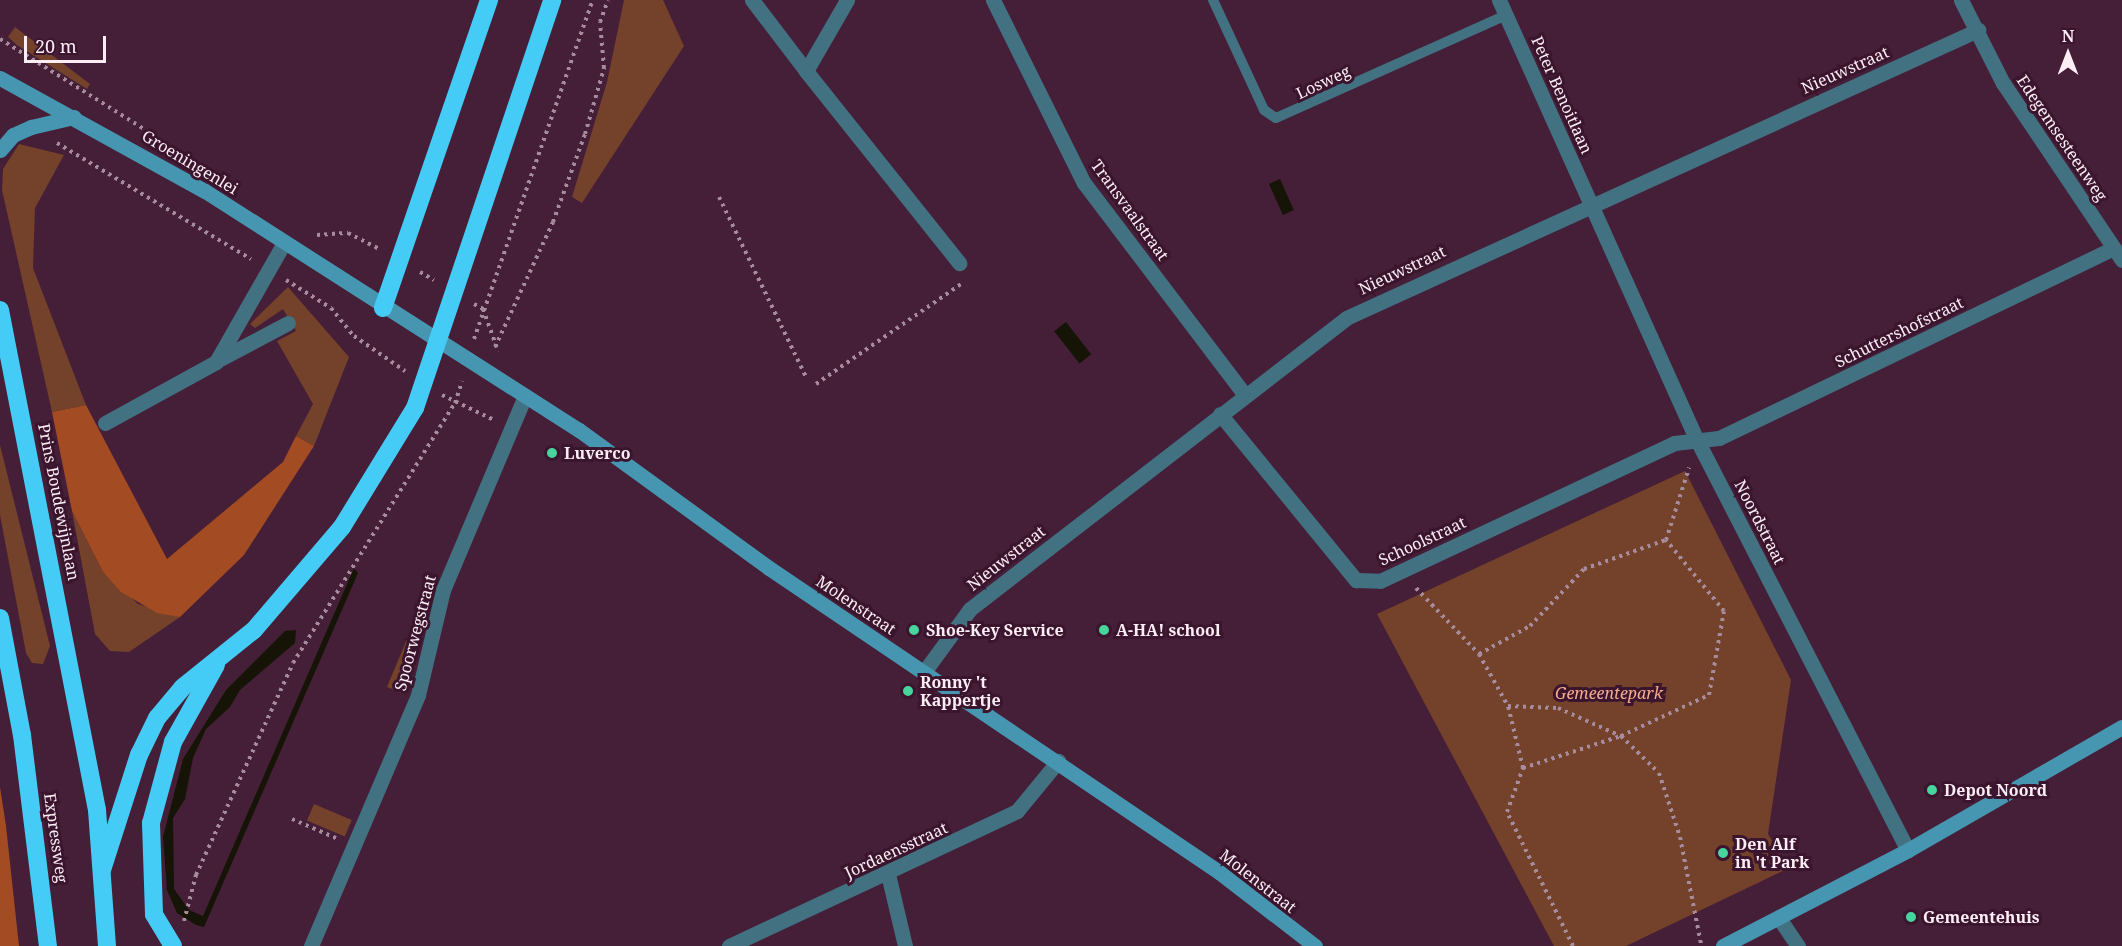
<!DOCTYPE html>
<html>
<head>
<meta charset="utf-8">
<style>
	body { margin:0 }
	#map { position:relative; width:2122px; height:946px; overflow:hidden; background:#451f37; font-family:"Noto Serif",serif }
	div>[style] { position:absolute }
	.green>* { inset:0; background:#74412b; transform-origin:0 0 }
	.forest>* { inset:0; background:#a34b22 }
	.water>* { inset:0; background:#151406; transform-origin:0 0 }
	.path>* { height:4px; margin-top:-2px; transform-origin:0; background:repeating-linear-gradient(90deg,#a68c9c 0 3px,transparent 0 7.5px) }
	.lane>* { height:10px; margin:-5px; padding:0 5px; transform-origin:5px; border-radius:5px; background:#427182 }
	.street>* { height:15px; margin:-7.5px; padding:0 7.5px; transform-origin:7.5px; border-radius:7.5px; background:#427182 }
	.secondary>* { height:15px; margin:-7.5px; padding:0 7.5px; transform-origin:7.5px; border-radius:7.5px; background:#4696b1 }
	.highway>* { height:18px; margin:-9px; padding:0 9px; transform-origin:9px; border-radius:9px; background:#44ccf7 }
	.dots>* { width:16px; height:16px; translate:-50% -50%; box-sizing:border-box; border:3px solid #3a152d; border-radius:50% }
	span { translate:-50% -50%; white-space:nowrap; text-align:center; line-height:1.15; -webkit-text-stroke:6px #3a152d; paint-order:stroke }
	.street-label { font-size:16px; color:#fdeef6 }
	.poi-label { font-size:16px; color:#fdeef6; font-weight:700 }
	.left { translate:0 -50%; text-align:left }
	.park-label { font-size:16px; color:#f6ad8f; font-style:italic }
	.north { position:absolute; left:2038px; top:24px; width:60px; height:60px; -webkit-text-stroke:4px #3a152d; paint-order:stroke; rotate:0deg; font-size:16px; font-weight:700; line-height:24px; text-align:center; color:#fdeef6 }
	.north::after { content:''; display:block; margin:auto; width:21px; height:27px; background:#fdeef6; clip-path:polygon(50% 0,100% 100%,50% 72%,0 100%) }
	.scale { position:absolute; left:24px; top:36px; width:82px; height:27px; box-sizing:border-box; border:3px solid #fdeef6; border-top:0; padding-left:8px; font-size:18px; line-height:21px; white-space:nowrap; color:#fdeef6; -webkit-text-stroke:4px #3a152d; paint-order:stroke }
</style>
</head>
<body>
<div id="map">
	<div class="green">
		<div style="clip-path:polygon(624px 0,663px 0,684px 46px,582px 203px,572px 197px,607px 82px)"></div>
		<div style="clip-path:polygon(15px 27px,90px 84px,87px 89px,17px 45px,8px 37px)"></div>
		<div style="clip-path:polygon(19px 144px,64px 155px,35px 208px,33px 268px,86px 405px,52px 412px,2px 190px,3px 169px)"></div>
		<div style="clip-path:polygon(288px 287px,349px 357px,314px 446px,296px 436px,313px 404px,277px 341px,296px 331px,283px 309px,255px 328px,250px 324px)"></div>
		<div style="clip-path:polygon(0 445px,50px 646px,43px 664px,32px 663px,26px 653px,0 515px)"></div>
		<div style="clip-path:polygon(1685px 471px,1791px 680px,1768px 834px,1789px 868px,1626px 946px,1554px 946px,1377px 614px)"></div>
		<div style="clip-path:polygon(72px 511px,103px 572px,138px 604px,180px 617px,129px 652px,110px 651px,95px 634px)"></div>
		<div style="clip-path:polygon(407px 639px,408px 683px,404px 694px,387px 687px)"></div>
		<div style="left:314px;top:804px;width:41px;height:18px;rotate:23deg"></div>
	</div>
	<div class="forest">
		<div style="clip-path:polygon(86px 405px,167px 559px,283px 462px,296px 436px,314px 446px,244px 555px,180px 617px,157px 613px,121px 592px,103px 572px,72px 511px,52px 412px)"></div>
		<div style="clip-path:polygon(0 787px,6px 826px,19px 946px,0 946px)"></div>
	</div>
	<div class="water">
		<div style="left:1280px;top:179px;width:34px;height:12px;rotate:66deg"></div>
		<div style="left:1066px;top:322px;width:41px;height:15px;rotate:52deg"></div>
		<div style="clip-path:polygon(354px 568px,358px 573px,204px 927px,196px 925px,177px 913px,167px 890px,163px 837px,183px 759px,226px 690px,285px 631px,296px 630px,295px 643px,240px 690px,230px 707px,206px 729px,193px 758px,185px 799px,173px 818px,174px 889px,189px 910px,203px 916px)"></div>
	</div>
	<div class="path">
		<div style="left:0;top:39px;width:179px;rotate:32deg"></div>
		<div style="left:57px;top:143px;width:226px;rotate:30.9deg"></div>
		<div style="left:719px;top:197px;width:200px;rotate:64.2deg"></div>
		<div style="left:317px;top:235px;width:31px;rotate:-4deg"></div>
		<div style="left:348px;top:233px;width:36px;rotate:27deg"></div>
		<div style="left:420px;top:272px;width:16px;rotate:30deg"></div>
		<div style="left:286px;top:280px;width:53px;rotate:31.9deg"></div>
		<div style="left:331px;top:308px;width:36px;rotate:51deg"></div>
		<div style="left:354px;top:336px;width:62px;rotate:34.5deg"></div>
		<div style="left:474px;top:304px;width:10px;rotate:29deg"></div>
		<div style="left:483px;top:309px;width:45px;rotate:70.3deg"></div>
		<div style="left:474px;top:339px;width:359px;rotate:-70.7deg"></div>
		<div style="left:495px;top:347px;width:138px;rotate:-65.1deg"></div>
		<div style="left:553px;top:222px;width:94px;rotate:-70deg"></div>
		<div style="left:585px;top:134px;width:69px;rotate:-73.9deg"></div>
		<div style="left:604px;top:68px;width:46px;rotate:-95deg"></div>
		<div style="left:600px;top:22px;width:23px;rotate:-70deg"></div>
		<div style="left:816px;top:384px;width:176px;rotate:-34.6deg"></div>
		<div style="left:442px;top:395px;width:58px;rotate:25.7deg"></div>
		<div style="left:1666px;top:540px;width:76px;rotate:-72.3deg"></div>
		<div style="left:1416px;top:588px;width:91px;rotate:46.3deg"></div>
		<div style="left:1479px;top:654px;width:58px;rotate:-28.8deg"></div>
		<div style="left:1530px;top:626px;width:79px;rotate:-46.5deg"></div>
		<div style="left:1584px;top:569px;width:87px;rotate:-19.5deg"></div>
		<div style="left:1479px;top:654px;width:60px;rotate:60.9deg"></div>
		<div style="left:1523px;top:768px;width:103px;rotate:-18.1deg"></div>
		<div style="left:1621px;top:736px;width:97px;rotate:-25deg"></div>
		<div style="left:1709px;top:695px;width:85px;rotate:-79.9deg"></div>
		<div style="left:1724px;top:611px;width:92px;rotate:-129.2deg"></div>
		<div style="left:292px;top:819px;width:48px;rotate:23.4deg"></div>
		<div style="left:184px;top:921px;width:48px;rotate:-75.4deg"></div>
		<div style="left:196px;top:875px;width:233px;rotate:-65.4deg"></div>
		<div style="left:293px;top:663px;width:306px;rotate:-58.1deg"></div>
		<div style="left:455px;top:403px;width:23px;rotate:-72deg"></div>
		<div style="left:1573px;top:946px;width:149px;rotate:-116.2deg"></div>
		<div style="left:1507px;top:812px;width:47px;rotate:-70deg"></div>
		<div style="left:1523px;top:768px;width:64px;rotate:-103.6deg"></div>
		<div style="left:1508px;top:706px;width:50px;rotate:2.3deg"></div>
		<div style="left:1558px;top:708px;width:69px;rotate:24deg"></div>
		<div style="left:1621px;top:736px;width:53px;rotate:44.2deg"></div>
		<div style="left:1659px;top:773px;width:67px;rotate:71.8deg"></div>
		<div style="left:1680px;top:837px;width:109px;rotate:78.9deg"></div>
	</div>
	<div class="lane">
		<div style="left:1213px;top:0;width:121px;rotate:65.1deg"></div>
		<div style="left:1264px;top:110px;width:14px;rotate:34deg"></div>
		<div style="left:1276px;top:118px;width:252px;rotate:-24.1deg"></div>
	</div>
	<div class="street">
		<div style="left:752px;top:0;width:89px;rotate:52.7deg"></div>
		<div style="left:847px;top:0;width:82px;rotate:120deg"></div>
		<div style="left:806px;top:71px;width:246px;rotate:51.4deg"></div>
		<div style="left:993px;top:0;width:204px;rotate:63.6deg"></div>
		<div style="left:1084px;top:183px;width:266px;rotate:52.8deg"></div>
		<div style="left:1499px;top:0;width:485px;rotate:65.8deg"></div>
		<div style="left:1698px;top:442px;width:459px;rotate:62.8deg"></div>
		<div style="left:1961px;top:0;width:93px;rotate:63.2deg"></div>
		<div style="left:2003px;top:83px;width:213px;rotate:56.1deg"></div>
		<div style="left:218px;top:360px;width:79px;rotate:-27.9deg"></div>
		<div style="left:1220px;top:414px;width:215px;rotate:50.7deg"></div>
		<div style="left:1356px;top:580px;width:24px;rotate:2deg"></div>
		<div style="left:1380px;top:581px;width:325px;rotate:-25.1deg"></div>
		<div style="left:1674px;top:443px;width:45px;rotate:-6.3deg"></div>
		<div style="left:1719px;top:438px;width:438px;rotate:-25.7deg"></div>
		<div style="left:105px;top:423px;width:127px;rotate:-28.8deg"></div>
		<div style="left:216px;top:362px;width:137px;rotate:-60.3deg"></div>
		<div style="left:924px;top:672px;width:78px;rotate:-53.9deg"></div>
		<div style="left:970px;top:609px;width:475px;rotate:-37.7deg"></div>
		<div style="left:1346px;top:318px;width:695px;rotate:-24.5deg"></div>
		<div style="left:888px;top:874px;width:74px;rotate:76.7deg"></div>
		<div style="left:1779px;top:918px;width:34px;rotate:56deg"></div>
		<div style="left:311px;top:946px;width:273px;rotate:-66.9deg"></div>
		<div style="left:418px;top:695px;width:108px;rotate:-76.6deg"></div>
		<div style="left:443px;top:590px;width:211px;rotate:-67.1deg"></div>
		<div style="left:729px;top:946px;width:318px;rotate:-25.1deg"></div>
		<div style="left:1017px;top:811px;width:65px;rotate:-50.6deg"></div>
	</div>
	<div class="secondary">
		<div style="left:0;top:78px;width:234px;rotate:28.9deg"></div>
		<div style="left:205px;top:191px;width:444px;rotate:32.6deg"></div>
		<div style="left:579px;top:430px;width:235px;rotate:36deg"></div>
		<div style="left:769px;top:568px;width:543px;rotate:34.04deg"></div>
		<div style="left:1219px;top:872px;width:121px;rotate:37.6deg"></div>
		<div style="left:0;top:150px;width:20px;rotate:-49deg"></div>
		<div style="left:13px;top:135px;width:20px;rotate:-24deg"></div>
		<div style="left:31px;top:127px;width:44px;rotate:-13.1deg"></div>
		<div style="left:1723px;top:946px;width:208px;rotate:-27.4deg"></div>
		<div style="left:1908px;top:850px;width:247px;rotate:-29.9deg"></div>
	</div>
	<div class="highway">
		<div style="left:383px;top:308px;width:326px;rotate:-71deg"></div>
		<div style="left:0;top:310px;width:509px;rotate:79.02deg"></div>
		<div style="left:97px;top:810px;width:136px;rotate:85.8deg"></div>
		<div style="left:0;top:618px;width:119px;rotate:79.4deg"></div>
		<div style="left:22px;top:735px;width:213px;rotate:83deg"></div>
		<div style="left:102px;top:870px;width:121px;rotate:-72.2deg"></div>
		<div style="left:139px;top:755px;width:41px;rotate:-64.1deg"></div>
		<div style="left:157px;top:718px;width:40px;rotate:-50deg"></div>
		<div style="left:183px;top:687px;width:91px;rotate:-38.8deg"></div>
		<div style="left:254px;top:630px;width:135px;rotate:-49.5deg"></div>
		<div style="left:342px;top:527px;width:140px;rotate:-58.5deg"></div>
		<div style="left:415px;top:408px;width:430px;rotate:-71.4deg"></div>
		<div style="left:173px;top:946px;width:37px;rotate:-121deg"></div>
		<div style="left:154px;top:914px;width:91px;rotate:-91.9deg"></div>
		<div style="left:151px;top:823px;width:84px;rotate:-74.8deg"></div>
		<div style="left:173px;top:742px;width:88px;rotate:-60.8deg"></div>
	</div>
	<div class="dots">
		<div style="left:552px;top:453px;background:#48d49d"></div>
		<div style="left:914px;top:630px;background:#48d49d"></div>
		<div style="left:1104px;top:630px;background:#48d49d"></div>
		<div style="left:908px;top:691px;background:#48d49d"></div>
		<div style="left:1932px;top:790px;background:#48d49d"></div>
		<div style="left:1723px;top:853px;background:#48d49d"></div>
		<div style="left:1911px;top:917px;background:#48d49d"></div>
	</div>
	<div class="street-label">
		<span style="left:1845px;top:70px;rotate:-24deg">Nieuwstraat</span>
		<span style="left:1323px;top:82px;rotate:-25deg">Losweg</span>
		<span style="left:1562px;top:95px;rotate:66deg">Peter Benoitlaan</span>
		<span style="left:2062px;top:138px;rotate:56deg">Edegemsesteenweg</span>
		<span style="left:190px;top:162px;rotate:31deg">Groeningenlei</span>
		<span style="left:1130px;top:210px;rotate:54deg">Transvaalstraat</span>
		<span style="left:1402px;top:270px;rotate:-25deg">Nieuwstraat</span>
		<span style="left:1899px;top:332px;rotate:-26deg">Schuttershofstraat</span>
		<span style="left:59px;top:502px;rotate:79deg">Prins Boudewijnlaan</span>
		<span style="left:1760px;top:522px;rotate:63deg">Noordstraat</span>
		<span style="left:1422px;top:541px;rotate:-25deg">Schoolstraat</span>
		<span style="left:1006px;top:558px;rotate:-38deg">Nieuwstraat</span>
		<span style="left:856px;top:605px;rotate:34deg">Molenstraat</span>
		<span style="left:415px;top:633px;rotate:-75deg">Spoorwegstraat</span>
		<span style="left:56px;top:838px;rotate:82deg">Expressweg</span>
		<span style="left:896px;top:850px;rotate:-25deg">Jordaensstraat</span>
		<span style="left:1258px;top:881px;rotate:38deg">Molenstraat</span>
	</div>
	<div class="poi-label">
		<span class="left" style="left:564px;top:453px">Luverco</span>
		<span class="left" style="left:926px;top:630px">Shoe-Key Service</span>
		<span class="left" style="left:1116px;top:630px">A-HA! school</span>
		<span class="left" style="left:920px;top:691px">Ronny 't<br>Kappertje</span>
		<span class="left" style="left:1944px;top:790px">Depot Noord</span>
		<span class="left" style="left:1735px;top:853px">Den Alf<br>in 't Park</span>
		<span class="left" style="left:1923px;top:917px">Gemeentehuis</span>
	</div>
	<div class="park-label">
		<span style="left:1609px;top:693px">Gemeentepark</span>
	</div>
	<div class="north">N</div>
	<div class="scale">20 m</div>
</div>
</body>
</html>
